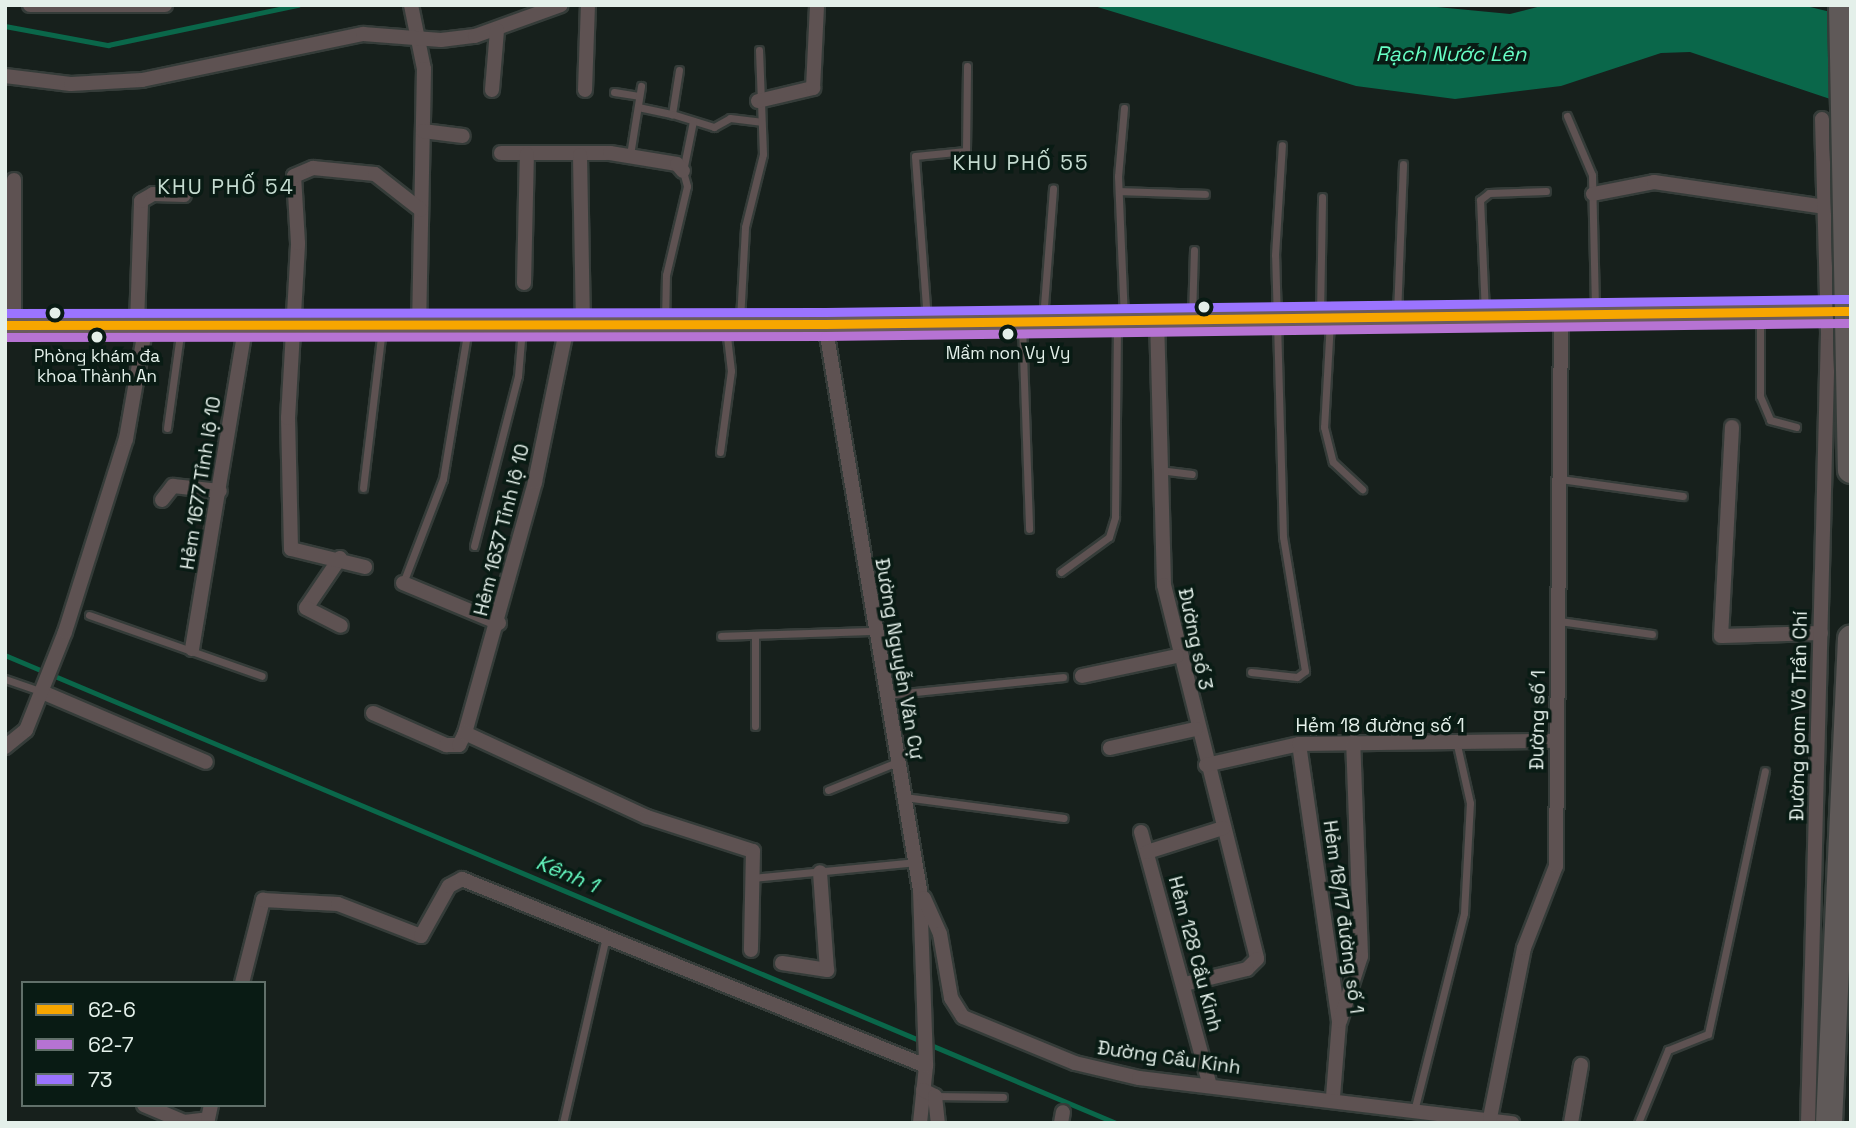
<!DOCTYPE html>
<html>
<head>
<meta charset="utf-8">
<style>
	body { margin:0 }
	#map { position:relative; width:1856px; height:1128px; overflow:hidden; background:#17201c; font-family:"Space Grotesk",sans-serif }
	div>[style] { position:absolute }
	.water>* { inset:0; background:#0a674a }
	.stream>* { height:4.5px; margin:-2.25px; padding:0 2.25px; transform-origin:2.25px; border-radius:2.25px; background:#0a674a }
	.roads { filter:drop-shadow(2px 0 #353c39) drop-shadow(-2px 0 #353c39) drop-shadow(0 2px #353c39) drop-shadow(0 -2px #353c39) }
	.lane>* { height:7px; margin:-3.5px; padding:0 3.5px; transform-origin:3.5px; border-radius:3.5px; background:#5e5252 }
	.street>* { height:14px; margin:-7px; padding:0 7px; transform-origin:7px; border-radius:7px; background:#5e5252 }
	.primary>* { height:23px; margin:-11.5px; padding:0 11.5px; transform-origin:11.5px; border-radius:11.5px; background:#6a5b5c }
	.highway>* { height:26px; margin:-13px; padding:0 13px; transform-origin:13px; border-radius:13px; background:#5f5958 }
	.bridges { filter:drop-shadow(2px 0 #353c39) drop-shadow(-2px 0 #353c39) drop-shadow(0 2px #353c39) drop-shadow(0 -2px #353c39) }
	.highway-bridge>* { height:26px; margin:-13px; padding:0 13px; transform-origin:13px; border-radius:13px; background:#5f5958 }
	.bus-1>* { height:9px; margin:-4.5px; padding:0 4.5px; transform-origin:4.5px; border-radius:4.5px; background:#f7a600 }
	.bus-2>* { height:9px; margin:-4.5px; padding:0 4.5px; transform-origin:4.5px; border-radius:4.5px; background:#b673d3 }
	.bus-3>* { height:9px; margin:-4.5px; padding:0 4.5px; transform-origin:4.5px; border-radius:4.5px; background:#9b74ff }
	.dots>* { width:19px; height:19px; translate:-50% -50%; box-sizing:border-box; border:4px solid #091b14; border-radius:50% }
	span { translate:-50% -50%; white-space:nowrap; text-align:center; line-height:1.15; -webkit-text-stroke:7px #091b14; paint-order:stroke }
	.bus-label { font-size:17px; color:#e4f0ea }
	.street-label { font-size:19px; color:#e4f0ea }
	.water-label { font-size:21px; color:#67fdc4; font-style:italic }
	.neighbourhood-label { font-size:21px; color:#c6dcd1; letter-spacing:2px }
	.frame { position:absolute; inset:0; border:7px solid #e4f0ea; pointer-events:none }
	.legend { position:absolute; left:21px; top:981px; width:245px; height:126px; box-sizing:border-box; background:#091b14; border:2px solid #61706a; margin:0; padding:9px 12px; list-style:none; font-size:21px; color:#e4f0ea }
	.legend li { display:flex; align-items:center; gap:14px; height:35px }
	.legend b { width:35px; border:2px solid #61706a }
</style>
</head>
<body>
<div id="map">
	<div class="water">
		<div style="clip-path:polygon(1091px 5px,1416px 5px,1510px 14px,1545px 5px,1802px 5px,1851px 17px,1851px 106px,1690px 52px,1661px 53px,1561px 86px,1455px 99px,1356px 86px)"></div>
	</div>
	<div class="stream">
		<div style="left:5px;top:26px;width:105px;rotate:10.5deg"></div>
		<div style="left:108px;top:45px;width:194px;rotate:-11.9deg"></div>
		<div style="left:5px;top:655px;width:1206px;rotate:22.84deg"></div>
	</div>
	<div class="roads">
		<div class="lane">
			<div style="left:679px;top:70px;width:45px;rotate:99deg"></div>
			<div style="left:672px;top:114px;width:44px;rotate:17.2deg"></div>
			<div style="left:714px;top:127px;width:18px;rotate:-29deg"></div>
			<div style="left:730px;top:118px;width:31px;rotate:7deg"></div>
			<div style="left:614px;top:92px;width:25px;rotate:9deg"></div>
			<div style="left:638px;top:107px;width:35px;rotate:12deg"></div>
			<div style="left:1124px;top:108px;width:68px;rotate:95deg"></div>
			<div style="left:1118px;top:176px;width:142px;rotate:87.6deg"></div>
			<div style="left:1567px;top:116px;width:64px;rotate:67deg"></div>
			<div style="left:1592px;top:175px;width:137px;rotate:88.7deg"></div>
			<div style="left:630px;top:155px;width:70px;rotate:-80.9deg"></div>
			<div style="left:1120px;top:191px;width:85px;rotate:2deg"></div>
			<div style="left:1485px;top:313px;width:113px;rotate:-92.5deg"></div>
			<div style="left:1480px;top:200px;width:11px;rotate:-38deg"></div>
			<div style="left:1489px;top:193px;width:57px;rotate:-2deg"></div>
			<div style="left:1397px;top:314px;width:150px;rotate:-87.7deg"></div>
			<div style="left:1320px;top:315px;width:118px;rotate:-89deg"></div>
			<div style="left:1760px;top:315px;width:81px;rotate:90deg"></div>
			<div style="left:1760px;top:396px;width:26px;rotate:67deg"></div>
			<div style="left:1770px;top:420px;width:27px;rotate:15deg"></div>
			<div style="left:1192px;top:317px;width:67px;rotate:-88.3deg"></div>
			<div style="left:1043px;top:319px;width:131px;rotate:-85.6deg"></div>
			<div style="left:740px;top:320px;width:93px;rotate:-86.9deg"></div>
			<div style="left:745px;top:227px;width:75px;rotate:-76.1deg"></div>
			<div style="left:763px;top:154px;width:104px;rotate:-92.2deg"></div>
			<div style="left:927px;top:320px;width:164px;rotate:-94.2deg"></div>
			<div style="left:915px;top:156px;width:51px;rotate:-5.6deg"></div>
			<div style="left:966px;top:151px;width:85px;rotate:-89.3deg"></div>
			<div style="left:1330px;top:321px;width:106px;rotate:93.2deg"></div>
			<div style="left:1324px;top:427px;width:36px;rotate:76deg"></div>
			<div style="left:1333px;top:462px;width:40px;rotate:43deg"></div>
			<div style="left:665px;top:322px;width:47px;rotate:-88.8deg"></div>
			<div style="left:666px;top:275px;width:91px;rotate:-76.7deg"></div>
			<div style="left:687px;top:186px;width:16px;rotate:-105deg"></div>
			<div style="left:683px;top:171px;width:51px;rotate:-78.7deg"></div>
			<div style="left:1022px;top:325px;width:204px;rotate:88deg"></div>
			<div style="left:167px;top:428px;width:102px;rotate:-82.1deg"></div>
			<div style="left:720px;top:452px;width:82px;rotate:-82.3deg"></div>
			<div style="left:731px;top:371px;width:43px;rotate:-96.6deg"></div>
			<div style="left:1159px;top:470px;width:33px;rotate:7deg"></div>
			<div style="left:1560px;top:479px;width:124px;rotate:7.9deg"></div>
			<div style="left:363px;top:488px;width:160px;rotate:-83.2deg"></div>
			<div style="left:474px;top:546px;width:176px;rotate:-75.5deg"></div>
			<div style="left:518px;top:376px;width:48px;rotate:-85.2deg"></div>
			<div style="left:1061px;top:572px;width:59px;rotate:-36.1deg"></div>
			<div style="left:1109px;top:537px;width:21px;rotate:-73deg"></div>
			<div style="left:1115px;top:517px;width:194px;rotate:-89.4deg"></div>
			<div style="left:403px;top:583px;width:111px;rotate:-69deg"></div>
			<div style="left:443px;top:479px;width:153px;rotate:-80.6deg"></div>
			<div style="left:89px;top:615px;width:183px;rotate:19.4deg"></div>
			<div style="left:1559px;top:621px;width:94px;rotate:8deg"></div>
			<div style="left:721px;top:636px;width:154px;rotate:-1.9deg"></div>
			<div style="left:755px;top:636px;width:90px;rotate:90deg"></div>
			<div style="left:1251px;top:672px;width:46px;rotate:6.2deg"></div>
			<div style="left:1297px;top:677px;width:10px;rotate:-37deg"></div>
			<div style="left:1305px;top:671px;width:136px;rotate:-99.3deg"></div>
			<div style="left:1283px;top:537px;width:282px;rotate:-91.6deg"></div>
			<div style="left:1275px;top:255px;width:110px;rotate:-86.4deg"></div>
			<div style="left:5px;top:679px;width:39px;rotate:19deg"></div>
			<div style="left:886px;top:695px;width:178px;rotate:-5.8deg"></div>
			<div style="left:828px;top:790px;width:74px;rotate:-22.1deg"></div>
			<div style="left:904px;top:797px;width:161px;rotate:7.5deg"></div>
			<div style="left:753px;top:878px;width:164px;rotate:-5.6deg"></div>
			<div style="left:935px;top:1096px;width:68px;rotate:0.8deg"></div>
			<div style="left:1415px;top:1107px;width:200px;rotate:-75.8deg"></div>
			<div style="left:1464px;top:913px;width:110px;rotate:-86.9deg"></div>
			<div style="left:1470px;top:803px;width:59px;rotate:-102.6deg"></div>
			<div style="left:563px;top:1123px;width:191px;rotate:-77deg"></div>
			<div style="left:1638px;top:1123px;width:79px;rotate:-67.7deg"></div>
			<div style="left:1668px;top:1050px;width:43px;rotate:-21.8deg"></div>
			<div style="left:1708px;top:1034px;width:269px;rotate:-77.8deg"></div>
		</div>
		<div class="street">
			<div style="left:30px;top:5px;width:135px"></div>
			<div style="left:411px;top:5px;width:65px;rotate:78.5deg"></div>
			<div style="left:424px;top:69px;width:252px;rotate:91.1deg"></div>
			<div style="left:5px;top:76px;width:66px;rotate:6.9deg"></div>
			<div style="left:71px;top:84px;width:71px;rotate:-3.2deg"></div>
			<div style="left:142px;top:80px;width:226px;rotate:-11.8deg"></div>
			<div style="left:363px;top:34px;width:78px;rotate:4.4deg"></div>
			<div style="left:441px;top:40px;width:34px;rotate:-7deg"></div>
			<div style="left:475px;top:36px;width:91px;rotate:-19.8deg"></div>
			<div style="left:492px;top:90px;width:60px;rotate:-85.2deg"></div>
			<div style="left:585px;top:90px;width:85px;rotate:-88deg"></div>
			<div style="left:758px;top:101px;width:57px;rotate:-13.3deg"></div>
			<div style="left:813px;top:88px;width:83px;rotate:-87.2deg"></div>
			<div style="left:423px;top:131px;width:40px;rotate:7.1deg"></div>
			<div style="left:501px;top:153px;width:109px"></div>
			<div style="left:610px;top:153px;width:68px;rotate:9.3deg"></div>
			<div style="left:677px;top:164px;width:9px;rotate:49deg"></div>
			<div style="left:580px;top:155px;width:166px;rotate:89deg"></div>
			<div style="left:1593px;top:194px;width:62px;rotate:-11.1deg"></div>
			<div style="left:1654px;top:182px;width:173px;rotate:8.3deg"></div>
			<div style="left:524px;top:283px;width:129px;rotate:-88.7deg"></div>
			<div style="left:1157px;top:318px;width:267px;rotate:88.5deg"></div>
			<div style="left:1164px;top:585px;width:385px;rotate:76deg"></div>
			<div style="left:1257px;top:959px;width:14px;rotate:135deg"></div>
			<div style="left:1247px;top:969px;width:64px;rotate:166.4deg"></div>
			<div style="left:137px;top:324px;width:123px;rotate:-88.1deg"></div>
			<div style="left:141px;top:201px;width:14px;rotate:-30deg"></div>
			<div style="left:153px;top:194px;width:31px;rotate:2deg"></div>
			<div style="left:825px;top:324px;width:574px;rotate:80.47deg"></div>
			<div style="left:920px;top:890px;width:176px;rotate:88deg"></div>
			<div style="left:926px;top:1066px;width:57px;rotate:96deg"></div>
			<div style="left:14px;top:325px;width:145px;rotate:-90deg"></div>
			<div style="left:1732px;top:427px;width:209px;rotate:93deg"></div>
			<div style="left:1721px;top:636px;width:100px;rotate:-1.7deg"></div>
			<div style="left:162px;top:500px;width:18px;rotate:-52deg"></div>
			<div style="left:173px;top:486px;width:47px;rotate:6.1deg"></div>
			<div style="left:340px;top:558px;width:60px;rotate:124.2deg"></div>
			<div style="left:306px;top:608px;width:39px;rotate:27deg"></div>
			<div style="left:365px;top:567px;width:76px;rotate:-166.3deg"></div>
			<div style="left:291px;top:549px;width:131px;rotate:-91.3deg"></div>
			<div style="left:288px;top:418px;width:175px;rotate:-86.7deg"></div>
			<div style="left:298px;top:243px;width:67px;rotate:-93.4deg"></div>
			<div style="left:294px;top:176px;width:21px;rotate:-23deg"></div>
			<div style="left:313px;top:168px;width:62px;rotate:5.5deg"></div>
			<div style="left:375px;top:174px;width:58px;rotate:38deg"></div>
			<div style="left:403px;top:583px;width:104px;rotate:22.6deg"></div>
			<div style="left:192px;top:649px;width:331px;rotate:-80.6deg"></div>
			<div style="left:1082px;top:676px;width:97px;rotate:-11.9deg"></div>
			<div style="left:42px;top:692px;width:178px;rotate:23.1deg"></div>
			<div style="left:373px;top:713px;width:80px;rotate:23.7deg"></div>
			<div style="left:446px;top:745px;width:13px"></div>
			<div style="left:459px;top:745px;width:13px;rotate:-63deg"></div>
			<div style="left:465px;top:733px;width:261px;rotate:-74.4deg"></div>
			<div style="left:535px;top:482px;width:164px;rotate:-78.4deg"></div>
			<div style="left:465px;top:733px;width:200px;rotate:24.8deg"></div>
			<div style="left:647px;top:817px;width:111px;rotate:17.8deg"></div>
			<div style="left:753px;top:851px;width:99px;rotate:91.2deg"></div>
			<div style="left:1299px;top:744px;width:281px;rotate:81.8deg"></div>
			<div style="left:1339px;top:1022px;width:75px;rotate:94.6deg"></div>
			<div style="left:5px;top:747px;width:27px;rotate:-39deg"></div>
			<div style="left:26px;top:730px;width:105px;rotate:-68.3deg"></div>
			<div style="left:65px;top:632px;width:202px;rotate:-72.5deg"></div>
			<div style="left:126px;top:439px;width:117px;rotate:-80.1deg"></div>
			<div style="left:1110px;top:748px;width:88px;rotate:-12.5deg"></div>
			<div style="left:1206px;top:765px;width:95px;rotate:-12.7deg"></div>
			<div style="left:1299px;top:744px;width:258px;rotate:-0.7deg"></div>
			<div style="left:1141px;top:832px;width:263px;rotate:74.8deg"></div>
			<div style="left:1147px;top:852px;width:80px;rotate:-17.5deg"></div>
			<div style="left:924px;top:898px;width:39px;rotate:66deg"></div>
			<div style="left:940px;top:934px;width:65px;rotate:80.2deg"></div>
			<div style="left:951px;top:998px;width:22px;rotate:58deg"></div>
			<div style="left:963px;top:1017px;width:121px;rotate:22.3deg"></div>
			<div style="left:1075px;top:1063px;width:66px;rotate:13.2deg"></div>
			<div style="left:1139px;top:1078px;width:376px;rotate:6.9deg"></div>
			<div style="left:782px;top:963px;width:46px;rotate:8.8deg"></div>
			<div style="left:827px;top:970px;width:98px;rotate:-94.1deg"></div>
			<div style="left:242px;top:983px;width:86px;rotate:-75.8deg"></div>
			<div style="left:263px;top:900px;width:75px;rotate:3.1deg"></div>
			<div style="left:338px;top:904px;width:89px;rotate:21.1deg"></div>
			<div style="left:421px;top:936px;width:57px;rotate:-60.8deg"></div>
			<div style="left:449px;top:886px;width:15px;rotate:-28deg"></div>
			<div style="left:462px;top:879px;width:500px;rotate:21.95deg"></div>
			<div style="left:1340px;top:1021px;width:68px;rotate:-72.1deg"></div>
			<div style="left:1361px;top:956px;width:214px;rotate:-92.1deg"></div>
			<div style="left:923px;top:1090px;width:13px;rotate:27deg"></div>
			<div style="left:935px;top:1096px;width:27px;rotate:84deg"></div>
			<div style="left:144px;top:1105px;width:43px;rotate:23deg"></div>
			<div style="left:184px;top:1122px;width:24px;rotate:-7deg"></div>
			<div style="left:208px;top:1119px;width:14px;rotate:-78deg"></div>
			<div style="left:1490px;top:1118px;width:173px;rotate:-78.7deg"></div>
			<div style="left:1524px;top:948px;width:88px;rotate:-68.7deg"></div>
			<div style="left:1556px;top:866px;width:554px;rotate:-89.48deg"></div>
			<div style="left:1061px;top:1123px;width:11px;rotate:-80deg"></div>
			<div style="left:1571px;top:1123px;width:59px;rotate:-80.2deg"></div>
			<div style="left:1808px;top:1123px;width:790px;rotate:-88.55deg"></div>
			<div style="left:1828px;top:333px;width:214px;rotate:-91.6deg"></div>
		</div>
		<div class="primary">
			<div style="left:5px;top:325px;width:820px;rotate:-0.07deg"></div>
			<div style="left:825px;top:324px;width:1026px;rotate:-0.73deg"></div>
		</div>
		<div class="highway">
			<div style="left:1829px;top:1123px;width:485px;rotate:-87.4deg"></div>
		</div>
	</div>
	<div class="bridges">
		<div class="highway-bridge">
			<div style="left:1842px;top:5px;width:465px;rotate:88.9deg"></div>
		</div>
	</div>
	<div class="bus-1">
		<div style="left:5px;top:325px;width:820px;rotate:-0.07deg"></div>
		<div style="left:825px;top:324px;width:1026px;rotate:-0.73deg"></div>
	</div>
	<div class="bus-2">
		<div style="left:5px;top:337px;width:820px;rotate:-0.07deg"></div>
		<div style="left:825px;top:336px;width:1026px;rotate:-0.73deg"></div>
	</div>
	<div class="bus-3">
		<div style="left:5px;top:313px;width:820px;rotate:-0.07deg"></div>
		<div style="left:825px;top:312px;width:1026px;rotate:-0.73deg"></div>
	</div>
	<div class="dots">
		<div style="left:1204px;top:307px;background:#e4f0ea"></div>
		<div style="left:55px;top:313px;background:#e4f0ea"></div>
		<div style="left:1008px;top:334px;background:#e4f0ea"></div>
		<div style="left:97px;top:337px;background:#e4f0ea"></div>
	</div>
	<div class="bus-label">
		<span style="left:1008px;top:354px">Mầm non Vy Vy</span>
		<span style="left:97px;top:367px">Phòng khám đa<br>khoa Thành An</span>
	</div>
	<div class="street-label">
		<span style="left:201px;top:483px;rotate:-81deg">Hẻm 1677 Tỉnh lộ 10</span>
		<span style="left:502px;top:530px;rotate:-76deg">Hẻm 1637 Tỉnh lộ 10</span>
		<span style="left:1195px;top:639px;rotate:78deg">Đường số 3</span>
		<span style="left:899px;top:659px;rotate:80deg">Đường Nguyễn Văn Cự</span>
		<span style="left:1799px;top:716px;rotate:-89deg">Đường gom Võ Trần Chí</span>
		<span style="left:1538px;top:720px;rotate:-89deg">Đường số 1</span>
		<span style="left:1380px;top:726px">Hẻm 18 đường số 1</span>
		<span style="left:1343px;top:917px;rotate:82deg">Hẻm 18/17 đường số 1</span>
		<span style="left:1195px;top:954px;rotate:75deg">Hẻm 128 Cầu Kinh</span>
		<span style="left:1169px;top:1058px;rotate:8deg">Đường Cầu Kinh</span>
	</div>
	<div class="water-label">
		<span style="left:1451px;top:54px">Rạch Nước Lên</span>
		<span style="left:567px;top:874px;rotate:23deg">Kênh 1</span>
	</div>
	<div class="neighbourhood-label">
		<span style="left:1021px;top:163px">KHU PHỐ 55</span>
		<span style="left:226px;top:187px">KHU PHỐ 54</span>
	</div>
	<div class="frame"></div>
	<ul class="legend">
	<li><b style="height:9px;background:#f7a600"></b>62-6</li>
	<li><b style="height:9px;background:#b673d3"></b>62-7</li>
	<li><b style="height:9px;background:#9b74ff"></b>73</li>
	</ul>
</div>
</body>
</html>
